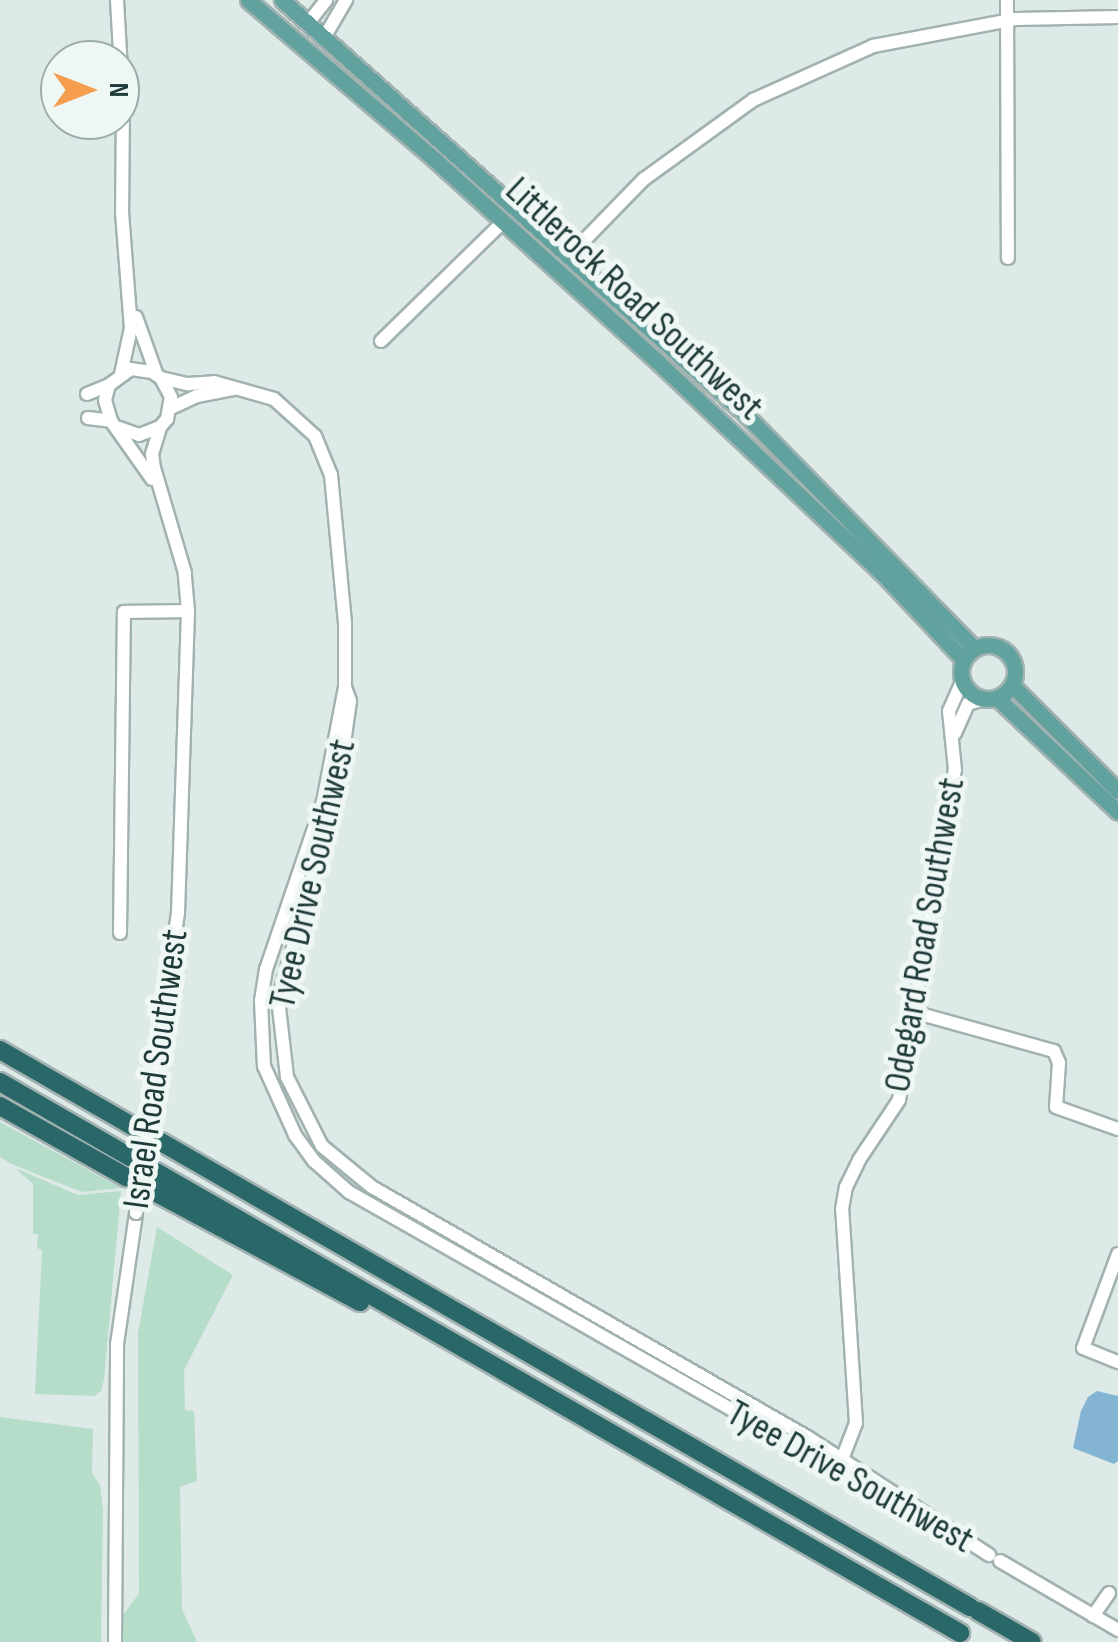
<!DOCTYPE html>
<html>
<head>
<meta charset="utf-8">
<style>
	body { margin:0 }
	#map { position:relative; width:1118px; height:1642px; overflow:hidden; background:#deeae8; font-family:"Sofia Sans Condensed",sans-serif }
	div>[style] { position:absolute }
	.green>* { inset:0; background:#b6ddc9 }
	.water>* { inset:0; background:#83b5d2 }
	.roads { filter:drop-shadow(2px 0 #a1b2b0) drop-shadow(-2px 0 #a1b2b0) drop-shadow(0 2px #a1b2b0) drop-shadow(0 -2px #a1b2b0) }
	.minor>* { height:12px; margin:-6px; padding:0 6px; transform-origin:6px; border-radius:6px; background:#fff }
	.major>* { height:15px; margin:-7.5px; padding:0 7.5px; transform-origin:7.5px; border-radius:7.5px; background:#61a29f }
	.major>.ring { margin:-7.5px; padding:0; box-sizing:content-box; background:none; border:15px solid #61a29f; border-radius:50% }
	.highway>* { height:18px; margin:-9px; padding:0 9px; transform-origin:9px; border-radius:9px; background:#2a6768 }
	.bridges { filter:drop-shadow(2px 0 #a1b2b0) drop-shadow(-2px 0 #a1b2b0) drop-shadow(0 2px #a1b2b0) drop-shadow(0 -2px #a1b2b0) }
	.minor-bridge>* { height:12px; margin:-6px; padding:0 6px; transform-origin:6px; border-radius:6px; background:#fff }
	span { translate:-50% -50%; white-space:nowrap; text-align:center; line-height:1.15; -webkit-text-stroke:10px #eff7f5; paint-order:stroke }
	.street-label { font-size:38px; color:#1f3b39 }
	.north { position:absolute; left:40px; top:40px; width:100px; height:100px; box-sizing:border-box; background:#eff7f5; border:2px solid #9cacaa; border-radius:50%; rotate:90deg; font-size:28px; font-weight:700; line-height:40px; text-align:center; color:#1f3b39 }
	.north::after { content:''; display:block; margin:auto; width:35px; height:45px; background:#f79d4f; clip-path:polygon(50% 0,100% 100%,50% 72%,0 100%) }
</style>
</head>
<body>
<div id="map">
	<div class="green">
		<div style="clip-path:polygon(0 1122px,121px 1188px,82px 1192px,11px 1164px,0 1157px)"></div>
		<div style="clip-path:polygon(15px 1168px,78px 1195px,121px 1191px,104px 1380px,101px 1391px,94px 1396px,35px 1394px,42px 1250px,37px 1248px,38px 1234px,33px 1234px,33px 1184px)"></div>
		<div style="clip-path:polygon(157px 1227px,233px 1275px,184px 1370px,185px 1410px,194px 1411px,197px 1481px,180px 1487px,182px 1609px,197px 1642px,123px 1642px,122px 1616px,139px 1594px,138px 1333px)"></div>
		<div style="clip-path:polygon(0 1417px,93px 1429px,92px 1473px,100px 1485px,103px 1511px,101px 1642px,0 1642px)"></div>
	</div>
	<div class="water">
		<div style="clip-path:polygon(1097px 1391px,1118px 1396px,1118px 1461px,1114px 1464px,1073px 1448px,1081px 1411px,1088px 1397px)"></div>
	</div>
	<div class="roads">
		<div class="minor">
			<div style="left:117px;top:0;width:105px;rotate:86.7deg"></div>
			<div style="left:123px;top:105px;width:107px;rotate:90.5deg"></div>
			<div style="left:122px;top:212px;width:116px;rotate:85.6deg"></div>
			<div style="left:131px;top:328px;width:47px;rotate:102.3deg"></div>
			<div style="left:1007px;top:0;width:258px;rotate:89.8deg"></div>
			<div style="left:309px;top:22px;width:28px;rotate:-52deg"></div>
			<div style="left:325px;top:36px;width:42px;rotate:-59.7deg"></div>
			<div style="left:569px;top:256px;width:107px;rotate:-45.8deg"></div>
			<div style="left:644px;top:179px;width:135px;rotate:-35.9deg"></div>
			<div style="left:753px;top:100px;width:132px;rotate:-24.2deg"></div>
			<div style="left:873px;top:46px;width:146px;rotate:-10.7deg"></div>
			<div style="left:1016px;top:19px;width:102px;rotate:-1.1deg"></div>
			<div style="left:136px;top:317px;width:59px;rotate:70.3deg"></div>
			<div style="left:381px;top:341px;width:170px;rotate:-44.3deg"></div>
			<div style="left:161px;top:378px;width:28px;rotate:13deg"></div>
			<div style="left:188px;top:384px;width:26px;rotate:-4deg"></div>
			<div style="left:214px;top:382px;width:62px;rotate:15.8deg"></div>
			<div style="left:274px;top:399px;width:55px;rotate:42.1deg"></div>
			<div style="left:315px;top:436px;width:42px;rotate:67.7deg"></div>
			<div style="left:331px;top:475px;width:148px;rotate:84.6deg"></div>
			<div style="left:345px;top:622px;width:65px;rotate:90deg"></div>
			<div style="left:345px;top:687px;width:15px;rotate:70deg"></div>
			<div style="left:350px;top:701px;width:100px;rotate:98deg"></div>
			<div style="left:336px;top:800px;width:207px;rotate:106.2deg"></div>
			<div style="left:278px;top:999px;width:79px;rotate:83.4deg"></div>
			<div style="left:287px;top:1077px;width:77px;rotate:63.1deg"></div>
			<div style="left:322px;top:1146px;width:65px;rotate:39.4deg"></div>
			<div style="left:372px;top:1187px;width:504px;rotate:29.87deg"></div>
			<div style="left:809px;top:1438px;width:215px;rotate:33deg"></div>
			<div style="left:87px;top:394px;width:24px;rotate:-22deg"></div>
			<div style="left:171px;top:408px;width:29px;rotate:-25deg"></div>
			<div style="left:197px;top:396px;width:38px;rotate:-11deg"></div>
			<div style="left:88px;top:418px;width:23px;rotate:7deg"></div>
			<div style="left:119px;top:428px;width:21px;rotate:19deg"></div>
			<div style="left:139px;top:435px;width:22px;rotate:-21deg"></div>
			<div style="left:160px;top:427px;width:11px;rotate:-49deg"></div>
			<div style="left:167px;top:419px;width:22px;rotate:-80deg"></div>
			<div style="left:171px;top:397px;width:21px;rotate:-118deg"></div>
			<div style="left:161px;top:378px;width:11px;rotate:-146deg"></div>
			<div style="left:152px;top:372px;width:21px;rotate:-172deg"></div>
			<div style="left:131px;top:369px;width:27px;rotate:144deg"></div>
			<div style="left:109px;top:385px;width:16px;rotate:105deg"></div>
			<div style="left:105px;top:400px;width:22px;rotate:74deg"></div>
			<div style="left:111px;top:421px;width:71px;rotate:54.7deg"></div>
			<div style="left:345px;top:687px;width:117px;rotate:100.8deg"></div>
			<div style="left:323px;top:802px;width:176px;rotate:108.8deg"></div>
			<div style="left:266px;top:969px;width:32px;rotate:99deg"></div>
			<div style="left:261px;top:1001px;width:65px;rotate:87.4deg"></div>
			<div style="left:264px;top:1066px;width:76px;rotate:65.8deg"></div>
			<div style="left:295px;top:1135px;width:32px;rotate:54deg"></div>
			<div style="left:314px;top:1161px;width:47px;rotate:41.5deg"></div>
			<div style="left:349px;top:1192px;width:664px;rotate:29.62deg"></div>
			<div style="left:955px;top:733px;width:32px;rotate:-66deg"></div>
			<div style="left:968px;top:704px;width:17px;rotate:-17deg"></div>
			<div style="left:120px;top:933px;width:321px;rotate:-89.3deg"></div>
			<div style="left:124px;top:612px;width:64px;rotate:-0.9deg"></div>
			<div style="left:917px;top:1013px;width:142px;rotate:15.5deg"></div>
			<div style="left:1054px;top:1051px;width:13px;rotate:67deg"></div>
			<div style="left:1059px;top:1063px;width:44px;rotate:93.9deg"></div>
			<div style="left:1056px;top:1107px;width:66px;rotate:19.5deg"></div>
			<div style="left:153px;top:1097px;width:186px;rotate:-82.3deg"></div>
			<div style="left:178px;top:913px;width:302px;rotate:-88.1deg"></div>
			<div style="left:188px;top:611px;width:38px;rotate:-95deg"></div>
			<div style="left:185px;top:573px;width:109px;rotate:-106.4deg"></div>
			<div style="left:154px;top:468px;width:14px;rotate:-98deg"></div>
			<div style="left:152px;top:454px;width:28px;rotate:-73deg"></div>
			<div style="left:1118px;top:1254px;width:100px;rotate:110.4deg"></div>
			<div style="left:1083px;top:1348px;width:38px;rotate:22deg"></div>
			<div style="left:841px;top:1462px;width:42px;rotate:-69deg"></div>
			<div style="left:856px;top:1423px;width:214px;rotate:-93.7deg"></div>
			<div style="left:842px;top:1209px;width:22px;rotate:-80deg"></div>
			<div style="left:846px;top:1187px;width:30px;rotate:-64deg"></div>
			<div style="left:859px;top:1160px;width:72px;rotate:-56.3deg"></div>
			<div style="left:899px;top:1100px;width:335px;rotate:-80.4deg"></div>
			<div style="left:955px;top:770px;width:59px;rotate:-95.8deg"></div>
			<div style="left:949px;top:711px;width:32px;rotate:-66deg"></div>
			<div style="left:1000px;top:1561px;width:137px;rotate:30.3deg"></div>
			<div style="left:1093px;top:1616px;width:28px;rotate:-55deg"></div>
			<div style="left:115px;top:1642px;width:298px;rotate:-89.6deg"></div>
			<div style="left:117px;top:1344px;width:132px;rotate:-81.7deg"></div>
		</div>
		<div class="major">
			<div style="left:248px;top:0;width:245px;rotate:40.5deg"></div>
			<div style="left:434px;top:159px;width:305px;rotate:42.2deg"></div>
			<div style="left:660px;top:364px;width:303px;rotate:43.3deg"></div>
			<div style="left:881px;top:572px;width:120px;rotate:46.7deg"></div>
			<div style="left:282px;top:0;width:621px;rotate:41.8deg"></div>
			<div style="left:745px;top:414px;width:327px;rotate:45.6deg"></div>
			<div class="ring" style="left:961px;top:645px;width:39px;height:39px"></div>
			<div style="left:1012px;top:685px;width:150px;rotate:45deg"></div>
			<div style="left:997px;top:698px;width:166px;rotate:43.3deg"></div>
		</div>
		<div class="highway">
			<div style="left:0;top:1050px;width:155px;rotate:29.9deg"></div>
			<div style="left:0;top:1082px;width:150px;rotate:30deg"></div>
			<div style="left:0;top:1106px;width:145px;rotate:29.4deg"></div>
			<div style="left:161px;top:1142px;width:933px;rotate:29.89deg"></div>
			<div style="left:156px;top:1172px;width:927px;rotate:29.83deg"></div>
			<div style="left:153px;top:1191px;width:235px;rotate:28.2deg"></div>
			<div style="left:978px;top:1611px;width:62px;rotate:29.9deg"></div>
		</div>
	</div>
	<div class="bridges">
		<div class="minor-bridge">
			<div style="left:136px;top:1213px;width:117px;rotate:-81.7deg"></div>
		</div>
	</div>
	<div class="street-label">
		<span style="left:634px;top:299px;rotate:43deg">Littlerock Road Southwest</span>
		<span style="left:313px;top:874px;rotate:-77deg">Tyee Drive Southwest</span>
		<span style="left:925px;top:935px;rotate:-80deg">Odegard Road Southwest</span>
		<span style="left:156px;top:1069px;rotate:-82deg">Israel Road Southwest</span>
		<span style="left:850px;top:1477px;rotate:29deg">Tyee Drive Southwest</span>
	</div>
	<div class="north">N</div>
</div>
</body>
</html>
